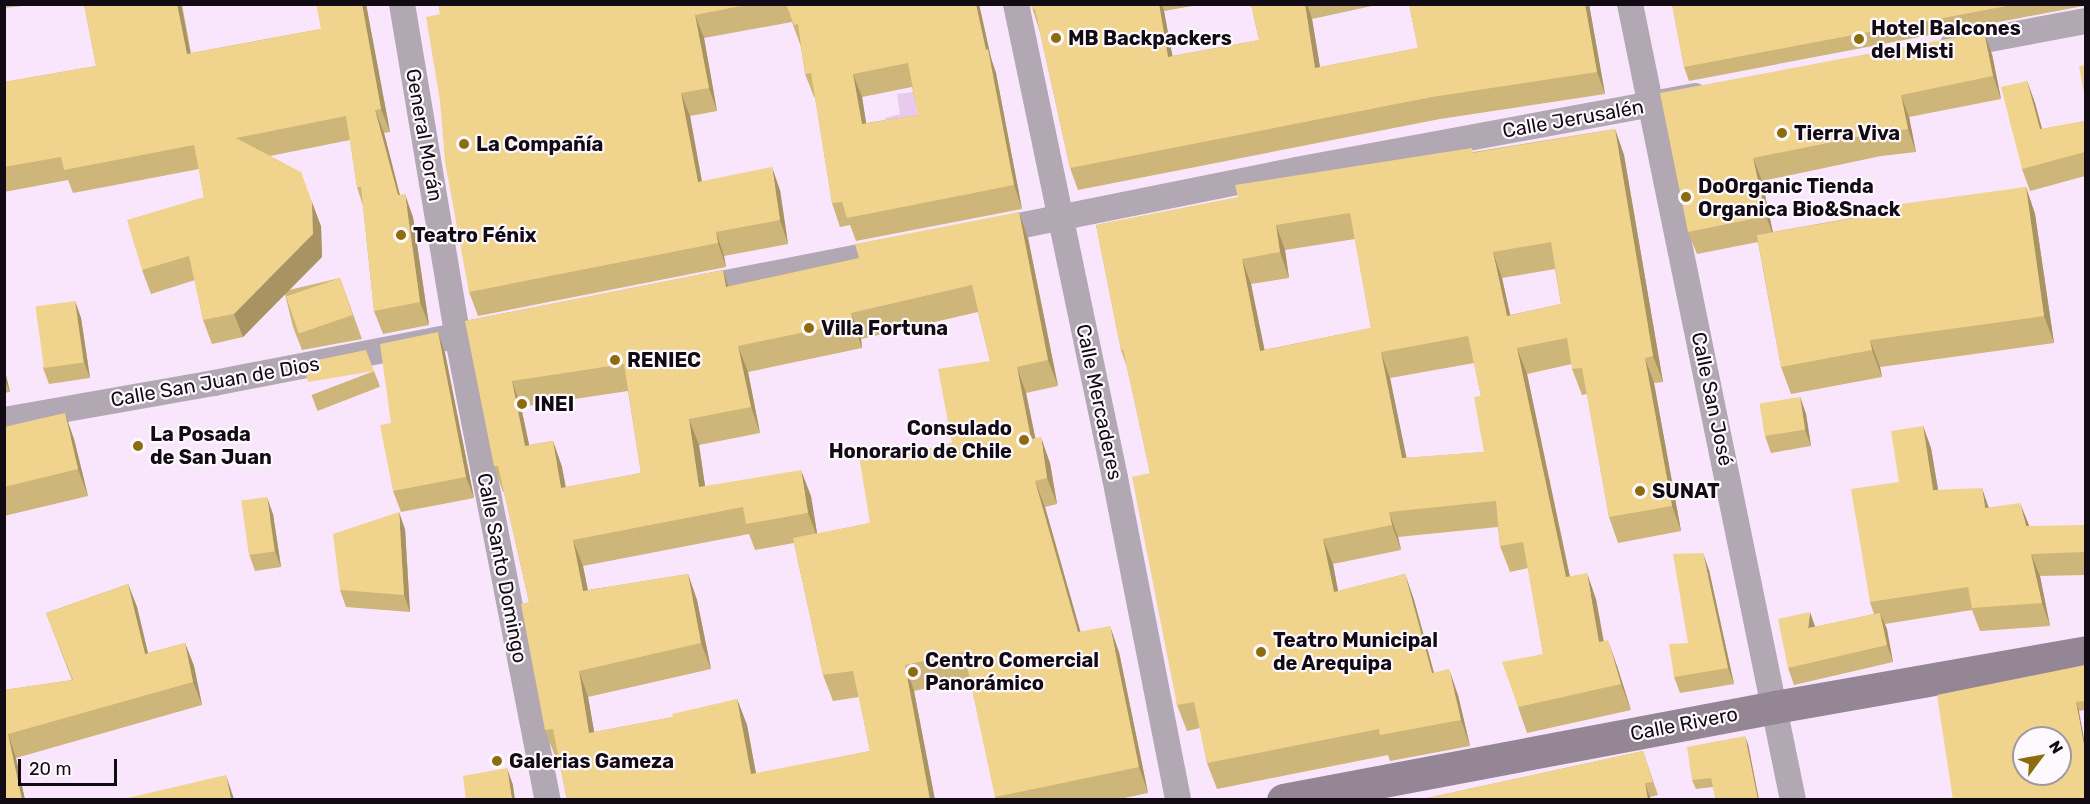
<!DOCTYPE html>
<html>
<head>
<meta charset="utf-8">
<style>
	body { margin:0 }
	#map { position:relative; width:2090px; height:804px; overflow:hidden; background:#fae6fc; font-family:Rubik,sans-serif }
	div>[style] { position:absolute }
	.green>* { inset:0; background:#eac9ee }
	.street>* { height:26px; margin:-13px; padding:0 13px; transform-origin:13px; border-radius:13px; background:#b2a8b3 }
	.secondary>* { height:33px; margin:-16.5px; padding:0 16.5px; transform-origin:16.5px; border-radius:16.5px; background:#958696 }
	.wall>* { inset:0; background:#ceb579; transform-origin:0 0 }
	.shaded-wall>* { inset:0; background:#a89463 }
	.building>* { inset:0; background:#f0d38d; transform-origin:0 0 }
	.dots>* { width:16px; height:16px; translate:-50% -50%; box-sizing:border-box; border:3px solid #fef9fe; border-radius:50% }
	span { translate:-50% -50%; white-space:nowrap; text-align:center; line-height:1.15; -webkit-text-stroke:4.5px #fef9fe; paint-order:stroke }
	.poi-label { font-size:20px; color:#130b14; font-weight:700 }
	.left { translate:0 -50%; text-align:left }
	.right { translate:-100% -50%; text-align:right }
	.street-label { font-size:20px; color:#130b14 }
	.frame { position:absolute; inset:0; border:6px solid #130b14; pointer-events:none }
	.north { position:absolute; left:2012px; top:726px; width:60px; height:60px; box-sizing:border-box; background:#fef9fe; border:2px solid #a09aa0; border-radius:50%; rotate:58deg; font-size:16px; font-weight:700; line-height:24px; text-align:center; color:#130b14 }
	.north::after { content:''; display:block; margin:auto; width:21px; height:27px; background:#8c6c0e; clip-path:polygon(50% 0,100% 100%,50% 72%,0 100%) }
	.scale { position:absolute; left:18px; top:759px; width:99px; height:27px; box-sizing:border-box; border:3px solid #130b14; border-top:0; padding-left:8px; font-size:18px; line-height:21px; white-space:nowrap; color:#130b14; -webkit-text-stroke:4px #fef9fe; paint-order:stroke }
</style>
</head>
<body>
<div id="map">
	<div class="green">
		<div style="clip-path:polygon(913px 92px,921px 135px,887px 130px,885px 118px,900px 114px,897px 94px)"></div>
	</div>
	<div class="street">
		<div style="left:402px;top:4px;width:345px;rotate:80.5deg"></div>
		<div style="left:459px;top:344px;width:465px;rotate:79deg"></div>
		<div style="left:1016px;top:4px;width:484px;rotate:78.2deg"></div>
		<div style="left:1115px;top:478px;width:328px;rotate:78.9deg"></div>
		<div style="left:1630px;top:4px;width:813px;rotate:78.43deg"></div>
		<div style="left:1952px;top:46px;width:136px;rotate:-10.6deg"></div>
		<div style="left:989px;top:232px;width:313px;rotate:-11.4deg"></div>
		<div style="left:1296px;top:170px;width:406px;rotate:-10.5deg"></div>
		<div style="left:695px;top:289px;width:200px;rotate:-11deg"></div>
		<div style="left:4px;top:420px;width:213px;rotate:-10deg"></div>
		<div style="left:214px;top:383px;width:294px;rotate:-11deg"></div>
	</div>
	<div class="secondary">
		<div style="left:1283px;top:800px;width:501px;rotate:-10.7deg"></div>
		<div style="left:1775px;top:707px;width:316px;rotate:-10deg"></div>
	</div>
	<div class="wall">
		<div style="clip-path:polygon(4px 4px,39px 4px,4px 8px)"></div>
		<div style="clip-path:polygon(84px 4px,182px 4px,191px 53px,321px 29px,366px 4px,390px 132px,384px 133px,400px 195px,413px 217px,429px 325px,383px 334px,374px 311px,363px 206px,357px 187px,350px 140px,270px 156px,321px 226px,322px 257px,289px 290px,340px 278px,362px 339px,302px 350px,293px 327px,285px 294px,243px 337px,212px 344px,203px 320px,195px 280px,151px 294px,142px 270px,204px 197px,199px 169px,73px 193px,68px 180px,4px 192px,4px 82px,96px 66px)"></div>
		<div style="clip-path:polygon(evenodd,439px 4px,979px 4px,991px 58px,996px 73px,1022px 209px,856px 241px,850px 225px,840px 227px,832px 203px,815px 97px,814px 97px,805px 74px,801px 47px,792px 22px,704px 38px,717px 111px,690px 116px,702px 181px,780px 190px,788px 244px,724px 256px,726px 267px,478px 316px,469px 292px,440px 14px,439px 4px,912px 87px,918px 115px,866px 123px,862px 97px,912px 87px)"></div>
		<div style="clip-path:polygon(1031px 4px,1204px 4px,1164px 11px,1172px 56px,1259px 40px,1251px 4px,1381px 4px,1312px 19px,1320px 67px,1418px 48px,1409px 4px,1589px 4px,1605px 94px,1440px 119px,1078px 190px,1070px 168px,1040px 32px)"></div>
		<div style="clip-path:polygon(1672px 4px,2085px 4px,2085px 7px,2083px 6px,1689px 81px,1684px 67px)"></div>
		<div style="clip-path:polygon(1992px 54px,2001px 99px,1909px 117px,1916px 152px,1881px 156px,1762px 181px,1773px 232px,2026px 187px,2035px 214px,2054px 343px,1880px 367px,1882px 377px,1791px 394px,1781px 367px,1758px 242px,1697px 254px,1688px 232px,1660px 93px)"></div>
		<div style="clip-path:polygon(2027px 81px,2035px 103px,2042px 129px,2085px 121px,2085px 176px,2030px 191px,2022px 169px)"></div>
		<div style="clip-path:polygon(evenodd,1615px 129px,1624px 155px,1663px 382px,1654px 383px,1681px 531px,1618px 543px,1609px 517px,1587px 394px,1582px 395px,1572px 369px,1572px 364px,1527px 374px,1570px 576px,1596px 599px,1604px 641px,1617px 666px,1631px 710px,1527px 733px,1518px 707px,1543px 654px,1528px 568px,1510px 572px,1500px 546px,1498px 527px,1398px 537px,1401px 550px,1333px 564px,1338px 591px,1405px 574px,1414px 600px,1434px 673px,1458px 695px,1470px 746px,1390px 761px,1388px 755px,1217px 789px,1207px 763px,1200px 728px,1187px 731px,1177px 705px,1150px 473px,1127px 367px,1121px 350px,1096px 225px,1473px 152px,1615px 129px,1355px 239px,1371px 328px,1264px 350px,1251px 284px,1289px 278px,1285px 250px,1355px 239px,1615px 129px,1555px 269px,1561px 304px,1510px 315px,1502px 278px,1555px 269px,1615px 129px,1474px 363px,1481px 396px,1484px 452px,1406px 458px,1390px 378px,1474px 363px)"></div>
		<div style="clip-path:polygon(evenodd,1019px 212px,1028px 238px,1058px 386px,1026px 393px,1035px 438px,1050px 463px,1057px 504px,1045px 507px,1080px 632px,1119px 652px,1148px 793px,1115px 800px,996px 800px,970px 679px,914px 691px,935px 800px,567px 800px,558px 755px,555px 756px,545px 730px,529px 602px,504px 492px,503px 492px,494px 466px,465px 321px,723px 270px,729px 286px,859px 258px,1019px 212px,978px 312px,990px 361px,952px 443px,903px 455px,870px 523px,817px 534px,811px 496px,705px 486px,699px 445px,760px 433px,748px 372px,862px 348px,861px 339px,978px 312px,1019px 212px,628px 391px,641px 473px,566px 487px,562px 467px,553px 441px,529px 445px,521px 407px,628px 391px,1019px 212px,749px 534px,755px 550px,794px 543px,823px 675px,833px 701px,859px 697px,870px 751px,756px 774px,747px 725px,737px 699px,673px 717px,594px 732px,588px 697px,711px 669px,697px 600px,688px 574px,588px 590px,583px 566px,749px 534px)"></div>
		<div style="clip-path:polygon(75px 301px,81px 318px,90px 378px,49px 384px,43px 368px)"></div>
		<div style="clip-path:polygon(438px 332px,445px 353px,474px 498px,401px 512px,393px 491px,391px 423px)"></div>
		<div style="clip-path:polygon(4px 367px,10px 392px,4px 393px)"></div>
		<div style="left:374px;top:371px;width:17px;height:67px;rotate:69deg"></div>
		<div style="clip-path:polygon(1800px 397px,1806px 414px,1811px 446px,1771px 453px,1765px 436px)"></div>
		<div style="clip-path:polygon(1923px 426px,1931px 448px,1938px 490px,1989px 507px,2029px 526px,2085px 527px,2085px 575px,2040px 576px,2050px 626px,1980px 631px,1972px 610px,1885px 624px,1893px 662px,1794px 685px,1788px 668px,1815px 627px,1874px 614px,1870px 602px,1899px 482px)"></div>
		<div style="clip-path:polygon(4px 427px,74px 439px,88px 496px,4px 516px)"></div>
		<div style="clip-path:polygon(273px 514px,281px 567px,255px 571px,249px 554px)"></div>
		<div style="clip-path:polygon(405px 529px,410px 612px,346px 607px,340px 590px)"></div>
		<div style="clip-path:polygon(1709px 570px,1734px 684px,1680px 693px,1674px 677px,1688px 643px)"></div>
		<div style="clip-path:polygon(128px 584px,137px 607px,148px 653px,185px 643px,194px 666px,202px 705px,16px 758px,25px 800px,4px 800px,4px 690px,72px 680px,46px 613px)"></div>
		<div style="clip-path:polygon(2085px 665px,2085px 710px,2079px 711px,1953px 800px)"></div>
		<div style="clip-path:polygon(1748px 744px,1759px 800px,1716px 800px,1713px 787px,1696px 789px,1692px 780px)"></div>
		<div style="clip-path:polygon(1643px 751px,1658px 795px,1650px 797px,1418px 800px)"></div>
	</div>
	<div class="shaded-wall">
		<div style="clip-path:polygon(177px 4px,181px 4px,195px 77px,187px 54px)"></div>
		<div style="clip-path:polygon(362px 4px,366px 4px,390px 132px,381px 109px)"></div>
		<div style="clip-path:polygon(976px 4px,979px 4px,991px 58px,996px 73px,1022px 209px,1014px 185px)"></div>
		<div style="clip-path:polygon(1159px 4px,1162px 4px,1164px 11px,1177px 80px,1168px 57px)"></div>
		<div style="clip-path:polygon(1305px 4px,1307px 4px,1312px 19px,1324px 91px,1315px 68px)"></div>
		<div style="clip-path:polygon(1585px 4px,1589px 4px,1605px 94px,1597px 72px)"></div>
		<div style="clip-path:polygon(695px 15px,704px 38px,717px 111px,709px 88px)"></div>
		<div style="clip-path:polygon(1984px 32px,1992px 54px,2001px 99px,1993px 76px)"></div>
		<div style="clip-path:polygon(853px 74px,862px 97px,870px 147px,862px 124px)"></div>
		<div style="clip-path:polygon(2027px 81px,2035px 103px,2048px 151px,2040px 129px)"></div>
		<div style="clip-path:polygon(681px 93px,690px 116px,706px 205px,698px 182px)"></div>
		<div style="clip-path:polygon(1901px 95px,1909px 117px,1916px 152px,1908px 129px)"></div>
		<div style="clip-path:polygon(375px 110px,384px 133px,406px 219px,398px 195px)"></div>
		<div style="clip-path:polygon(1615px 129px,1624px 155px,1663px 382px,1653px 356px)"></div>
		<div style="clip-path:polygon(1753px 158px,1762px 181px,1774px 238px,1766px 216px)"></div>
		<div style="clip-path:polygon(772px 167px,780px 190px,788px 244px,780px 220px)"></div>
		<div style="clip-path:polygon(2026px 187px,2035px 214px,2054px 343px,2044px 316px)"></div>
		<div style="clip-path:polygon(405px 194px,413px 217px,429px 325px,420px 302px)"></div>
		<div style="clip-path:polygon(312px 202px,321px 226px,322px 257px,243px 337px,234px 314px)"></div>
		<div style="clip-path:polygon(1019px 212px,1028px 238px,1058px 386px,1048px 360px)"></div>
		<div style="clip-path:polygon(1276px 225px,1285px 250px,1289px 278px,1280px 252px)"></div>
		<div style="clip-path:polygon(716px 232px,724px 256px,726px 267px,718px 243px)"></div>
		<div style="clip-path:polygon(1493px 252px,1502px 278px,1516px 341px,1507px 316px)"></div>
		<div style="clip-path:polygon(1242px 259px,1251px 284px,1270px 376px,1260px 351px)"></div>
		<div style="clip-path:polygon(723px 270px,732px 296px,726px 287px)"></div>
		<div style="clip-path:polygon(75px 301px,81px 318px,90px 378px,84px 362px)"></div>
		<div style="clip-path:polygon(851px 313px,861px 339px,862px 348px,853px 322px)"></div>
		<div style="clip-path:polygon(438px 332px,445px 353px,474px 498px,466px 477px)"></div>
		<div style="clip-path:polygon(1870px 340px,1880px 367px,1882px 377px,1872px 350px)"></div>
		<div style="clip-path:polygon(738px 346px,748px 372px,760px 433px,751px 407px)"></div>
		<div style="clip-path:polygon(1517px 348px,1527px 374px,1575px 602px,1566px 577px)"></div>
		<div style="clip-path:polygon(1381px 352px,1390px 378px,1412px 484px,1402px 458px)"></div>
		<div style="clip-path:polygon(1645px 358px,1654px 383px,1681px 531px,1672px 506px)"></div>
		<div style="clip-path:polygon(4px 367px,10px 392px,4px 378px)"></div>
		<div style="clip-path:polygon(1017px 367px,1026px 393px,1041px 465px,1031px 439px)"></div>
		<div style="clip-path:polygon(512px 381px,521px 407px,535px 472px,525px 446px)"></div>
		<div style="clip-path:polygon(1800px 397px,1806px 414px,1811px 446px,1805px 430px)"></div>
		<div style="clip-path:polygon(65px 413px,74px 439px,88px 496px,78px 469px)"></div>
		<div style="clip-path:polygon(689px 419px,699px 445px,709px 513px,699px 487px)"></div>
		<div style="clip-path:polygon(1923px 426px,1931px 448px,1942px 513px,1933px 490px)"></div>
		<div style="clip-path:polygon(1041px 437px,1050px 463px,1057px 504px,1047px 478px)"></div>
		<div style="clip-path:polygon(553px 441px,562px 467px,570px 514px,561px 488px)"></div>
		<div style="clip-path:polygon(801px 470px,811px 496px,818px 539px,808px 513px)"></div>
		<div style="clip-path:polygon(1035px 481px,1045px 507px,1088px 658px,1078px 632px)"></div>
		<div style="clip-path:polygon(1982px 488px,1990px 511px,1985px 508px)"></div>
		<div style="clip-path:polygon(267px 497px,273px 514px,281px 567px,275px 551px)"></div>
		<div style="clip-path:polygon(2020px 503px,2029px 525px,2034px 549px,2026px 526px)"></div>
		<div style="clip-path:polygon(399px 512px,405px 529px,410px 612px,404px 595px)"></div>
		<div style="clip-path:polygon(1389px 512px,1398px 537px,1401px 550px,1392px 525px)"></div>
		<div style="clip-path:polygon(1323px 539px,1333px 564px,1343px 618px,1334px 592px)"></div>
		<div style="clip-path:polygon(573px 540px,583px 566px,593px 617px,583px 591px)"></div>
		<div style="clip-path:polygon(1703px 553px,1709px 570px,1734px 684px,1728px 668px)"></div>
		<div style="clip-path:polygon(2031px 554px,2040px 576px,2050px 626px,2042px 603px)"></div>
		<div style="clip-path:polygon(1587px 573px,1596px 599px,1608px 668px,1599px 642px)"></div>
		<div style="clip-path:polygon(688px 574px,697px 600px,711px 669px,701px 643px)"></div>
		<div style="clip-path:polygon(1405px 574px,1414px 600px,1441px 699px,1432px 673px)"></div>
		<div style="clip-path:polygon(128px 584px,137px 607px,154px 678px,145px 654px)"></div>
		<div style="clip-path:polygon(1810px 612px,1816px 629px,1808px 628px)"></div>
		<div style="clip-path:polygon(1880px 613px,1887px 629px,1893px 662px,1887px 645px)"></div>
		<div style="clip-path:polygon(1110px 626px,1119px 652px,1148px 793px,1139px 767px)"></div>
		<div style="clip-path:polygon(1608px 640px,1617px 666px,1631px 710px,1621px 684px)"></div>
		<div style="clip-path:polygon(185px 643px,194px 666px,202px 705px,193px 682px)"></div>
		<div style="clip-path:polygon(905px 665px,914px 691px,935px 800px,930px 800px)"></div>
		<div style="clip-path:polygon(1449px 669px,1458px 695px,1470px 746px,1461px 720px)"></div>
		<div style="clip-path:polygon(579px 671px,588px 697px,599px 759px,589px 733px)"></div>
		<div style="clip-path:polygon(737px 699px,747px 725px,761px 800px,751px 774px)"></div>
		<div style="clip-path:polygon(2076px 702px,2079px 711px,2085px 744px,2085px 751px)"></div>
		<div style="clip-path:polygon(8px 734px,16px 758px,25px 800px,22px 800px)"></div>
		<div style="clip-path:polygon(1745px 736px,1748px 744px,1759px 800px,1758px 800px)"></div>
		<div style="clip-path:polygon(507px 768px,513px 785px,515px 800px,512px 800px)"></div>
		<div style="clip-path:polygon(226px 775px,234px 799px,234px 800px,231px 800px)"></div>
		<div style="clip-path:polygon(1645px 783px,1650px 797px,1650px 800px,1648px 800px)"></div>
	</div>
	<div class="building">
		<div style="clip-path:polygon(84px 4px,177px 4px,187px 54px,321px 29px,316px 4px,362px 4px,381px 109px,375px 110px,398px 195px,405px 194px,420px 302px,374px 311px,361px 187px,357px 187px,346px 116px,236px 138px,301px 172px,312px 202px,313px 234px,234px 314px,203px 320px,189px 256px,142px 270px,127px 220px,204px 197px,194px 145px,64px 170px,61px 157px,4px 167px,4px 82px,96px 66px)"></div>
		<div style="clip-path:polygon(439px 4px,751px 4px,695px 15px,709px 88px,681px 93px,698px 182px,772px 167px,780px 220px,716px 232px,718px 243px,469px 292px,445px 162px,440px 101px,426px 17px,440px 14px)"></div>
		<div style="clip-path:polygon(evenodd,786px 4px,976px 4px,986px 50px,988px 49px,1014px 185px,847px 218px,842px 202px,832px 203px,811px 73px,805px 74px,798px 24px,794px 25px,786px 4px,908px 63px,918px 115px,862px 124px,853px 74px,908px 63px)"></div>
		<div style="clip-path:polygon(1031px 4px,1159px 4px,1168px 57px,1259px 40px,1251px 4px,1305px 4px,1315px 68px,1418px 48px,1409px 4px,1585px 4px,1597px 72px,1432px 97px,1070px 168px,1035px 9px,1032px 10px)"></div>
		<div style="clip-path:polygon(1672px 4px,2017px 4px,1684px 67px)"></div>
		<div style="clip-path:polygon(1984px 32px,1993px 76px,1901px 95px,1908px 129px,1873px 134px,1753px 158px,1766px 216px,1688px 232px,1660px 93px)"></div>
		<div style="clip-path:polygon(2085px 65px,2085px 98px,2079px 66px)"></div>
		<div style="clip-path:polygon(2027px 81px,2040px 129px,2085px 121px,2085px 152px,2022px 169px,2001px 87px)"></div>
		<div style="clip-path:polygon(evenodd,1615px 129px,1653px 356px,1645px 358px,1672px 506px,1609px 517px,1582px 368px,1572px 369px,1567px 338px,1517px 348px,1566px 577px,1587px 573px,1599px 642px,1608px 640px,1621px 684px,1518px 707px,1502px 662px,1543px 654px,1523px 542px,1500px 546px,1496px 501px,1389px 512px,1392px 525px,1323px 539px,1334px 592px,1405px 574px,1432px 673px,1449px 669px,1461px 720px,1380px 735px,1379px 729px,1207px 763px,1194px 702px,1177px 705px,1132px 477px,1150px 473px,1123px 349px,1121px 350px,1096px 225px,1238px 197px,1235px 185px,1472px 148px,1473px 153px,1615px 129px,1350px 213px,1371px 328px,1260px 351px,1242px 259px,1280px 252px,1276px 225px,1350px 213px,1615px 129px,1551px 242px,1561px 304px,1507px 316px,1493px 252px,1551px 242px,1615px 129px,1468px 336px,1481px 396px,1474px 397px,1484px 452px,1402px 458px,1381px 352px,1468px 336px)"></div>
		<div style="clip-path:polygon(2026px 187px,2044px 316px,1870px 340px,1872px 350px,1781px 367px,1757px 235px,1872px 215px,1871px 208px)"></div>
		<div style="clip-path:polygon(evenodd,1019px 212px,1048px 360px,1017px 367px,1031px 439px,1041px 437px,1047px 478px,1035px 481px,1078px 632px,1110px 626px,1139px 767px,995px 797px,964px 652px,905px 665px,930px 800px,567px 800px,553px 729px,545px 730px,521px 604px,529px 602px,498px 466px,494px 466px,465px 321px,723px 270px,726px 287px,859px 258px,855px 244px,1019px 212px,972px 285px,990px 361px,938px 369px,952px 443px,902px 455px,901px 449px,859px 456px,870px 523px,793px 538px,823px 675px,853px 671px,870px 751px,751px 774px,737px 699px,672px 714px,673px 717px,589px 733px,579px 671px,701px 643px,688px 574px,583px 591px,573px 540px,743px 507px,746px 524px,808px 513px,801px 470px,699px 487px,689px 419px,751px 407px,738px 346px,853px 322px,851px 313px,972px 285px,1019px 212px,624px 364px,641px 473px,561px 488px,553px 441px,525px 446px,512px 381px,624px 364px)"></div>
		<div style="left:340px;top:278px;width:39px;height:57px;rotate:71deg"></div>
		<div style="left:75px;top:301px;width:62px;height:40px;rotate:82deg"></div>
		<div style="clip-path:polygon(438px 332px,466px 477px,393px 491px,380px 425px,391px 423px,380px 344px)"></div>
		<div style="clip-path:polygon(366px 350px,374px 371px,308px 382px,303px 363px)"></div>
		<div style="left:1800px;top:397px;width:33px;height:41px;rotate:81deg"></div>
		<div style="clip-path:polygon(65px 413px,78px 469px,4px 487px,4px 427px)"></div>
		<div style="clip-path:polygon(1923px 426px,1933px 490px,1982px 488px,1985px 508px,2020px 503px,2026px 526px,2085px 525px,2085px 552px,2031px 554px,2042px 603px,1972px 608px,1968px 587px,1870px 602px,1851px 489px,1899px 482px,1891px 431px)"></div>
		<div style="left:267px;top:497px;width:55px;height:26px;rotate:82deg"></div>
		<div style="clip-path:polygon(399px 512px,404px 595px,340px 590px,333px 534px)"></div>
		<div style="clip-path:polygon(1703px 553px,1728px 668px,1674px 677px,1669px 644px,1688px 643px,1673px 554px)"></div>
		<div style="clip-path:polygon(128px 584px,145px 654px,185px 643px,193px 682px,8px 734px,22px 800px,4px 800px,4px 690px,73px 680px,46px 613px)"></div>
		<div style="clip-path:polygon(1810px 612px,1808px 628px,1880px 613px,1887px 645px,1788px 668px,1778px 619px)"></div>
		<div style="clip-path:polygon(evenodd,2085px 665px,2085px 701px,2076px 702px,2085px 751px,2085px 800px,1953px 800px,1937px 695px,2085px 665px,2024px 738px,2060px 738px,2060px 774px,2024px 774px,2024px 738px)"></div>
		<div style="clip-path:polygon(1745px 736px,1758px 800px,1716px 800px,1711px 778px,1692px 780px,1687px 747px)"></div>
		<div style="clip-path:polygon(1643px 751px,1653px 782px,1645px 783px,1648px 800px,1418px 800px)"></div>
		<div style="clip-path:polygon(507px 768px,512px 800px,466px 800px,463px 776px)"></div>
		<div style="clip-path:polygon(226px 775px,231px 800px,119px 800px)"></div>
	</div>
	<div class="dots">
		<div style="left:1056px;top:38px;background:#8c6c0e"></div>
		<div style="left:1859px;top:39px;background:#8c6c0e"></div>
		<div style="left:1782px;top:133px;background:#8c6c0e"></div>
		<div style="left:464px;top:144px;background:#8c6c0e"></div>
		<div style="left:1686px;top:197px;background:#8c6c0e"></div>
		<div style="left:401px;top:235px;background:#8c6c0e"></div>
		<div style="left:809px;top:328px;background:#8c6c0e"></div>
		<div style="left:615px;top:360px;background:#8c6c0e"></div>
		<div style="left:522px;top:404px;background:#8c6c0e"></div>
		<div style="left:1024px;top:440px;background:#8c6c0e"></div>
		<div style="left:138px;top:446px;background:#8c6c0e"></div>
		<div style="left:1640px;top:491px;background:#8c6c0e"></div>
		<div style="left:1261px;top:652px;background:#8c6c0e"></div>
		<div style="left:913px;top:672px;background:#8c6c0e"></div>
		<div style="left:497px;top:761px;background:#8c6c0e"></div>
	</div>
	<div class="poi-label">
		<span class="left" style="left:1871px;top:40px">Hotel Balcones<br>del Misti</span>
		<span class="left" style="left:1068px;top:38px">MB Backpackers</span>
		<span class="left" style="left:1794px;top:133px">Tierra Viva</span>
		<span class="left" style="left:476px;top:144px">La Compañía</span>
		<span class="left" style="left:1698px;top:198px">DoOrganic Tienda<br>Organica Bio&amp;Snack</span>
		<span class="left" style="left:413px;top:235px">Teatro Fénix</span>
		<span class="left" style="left:821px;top:328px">Villa Fortuna</span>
		<span class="left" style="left:627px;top:360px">RENIEC</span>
		<span class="left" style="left:534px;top:404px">INEI</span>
		<span class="right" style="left:1012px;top:440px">Consulado<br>Honorario de Chile</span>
		<span class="left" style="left:150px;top:446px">La Posada<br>de San Juan</span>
		<span class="left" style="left:1652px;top:491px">SUNAT</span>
		<span class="left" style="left:1273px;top:652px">Teatro Municipal<br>de Arequipa</span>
		<span class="left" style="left:925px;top:672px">Centro Comercial<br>Panorámico</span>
		<span class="left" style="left:509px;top:761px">Galerias Gameza</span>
	</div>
	<div class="street-label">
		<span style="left:1573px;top:119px;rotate:-10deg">Calle Jerusalén</span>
		<span style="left:424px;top:135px;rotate:80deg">General Morán</span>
		<span style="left:215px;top:382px;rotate:-10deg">Calle San Juan de Dios</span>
		<span style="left:1712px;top:399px;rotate:78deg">Calle San José</span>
		<span style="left:1099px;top:402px;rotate:78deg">Calle Mercaderes</span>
		<span style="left:502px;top:568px;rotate:79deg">Calle Santo Domingo</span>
		<span style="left:1684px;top:724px;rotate:-11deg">Calle Rivero</span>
	</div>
	<div class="frame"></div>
	<div class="north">N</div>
	<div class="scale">20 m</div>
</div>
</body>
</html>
